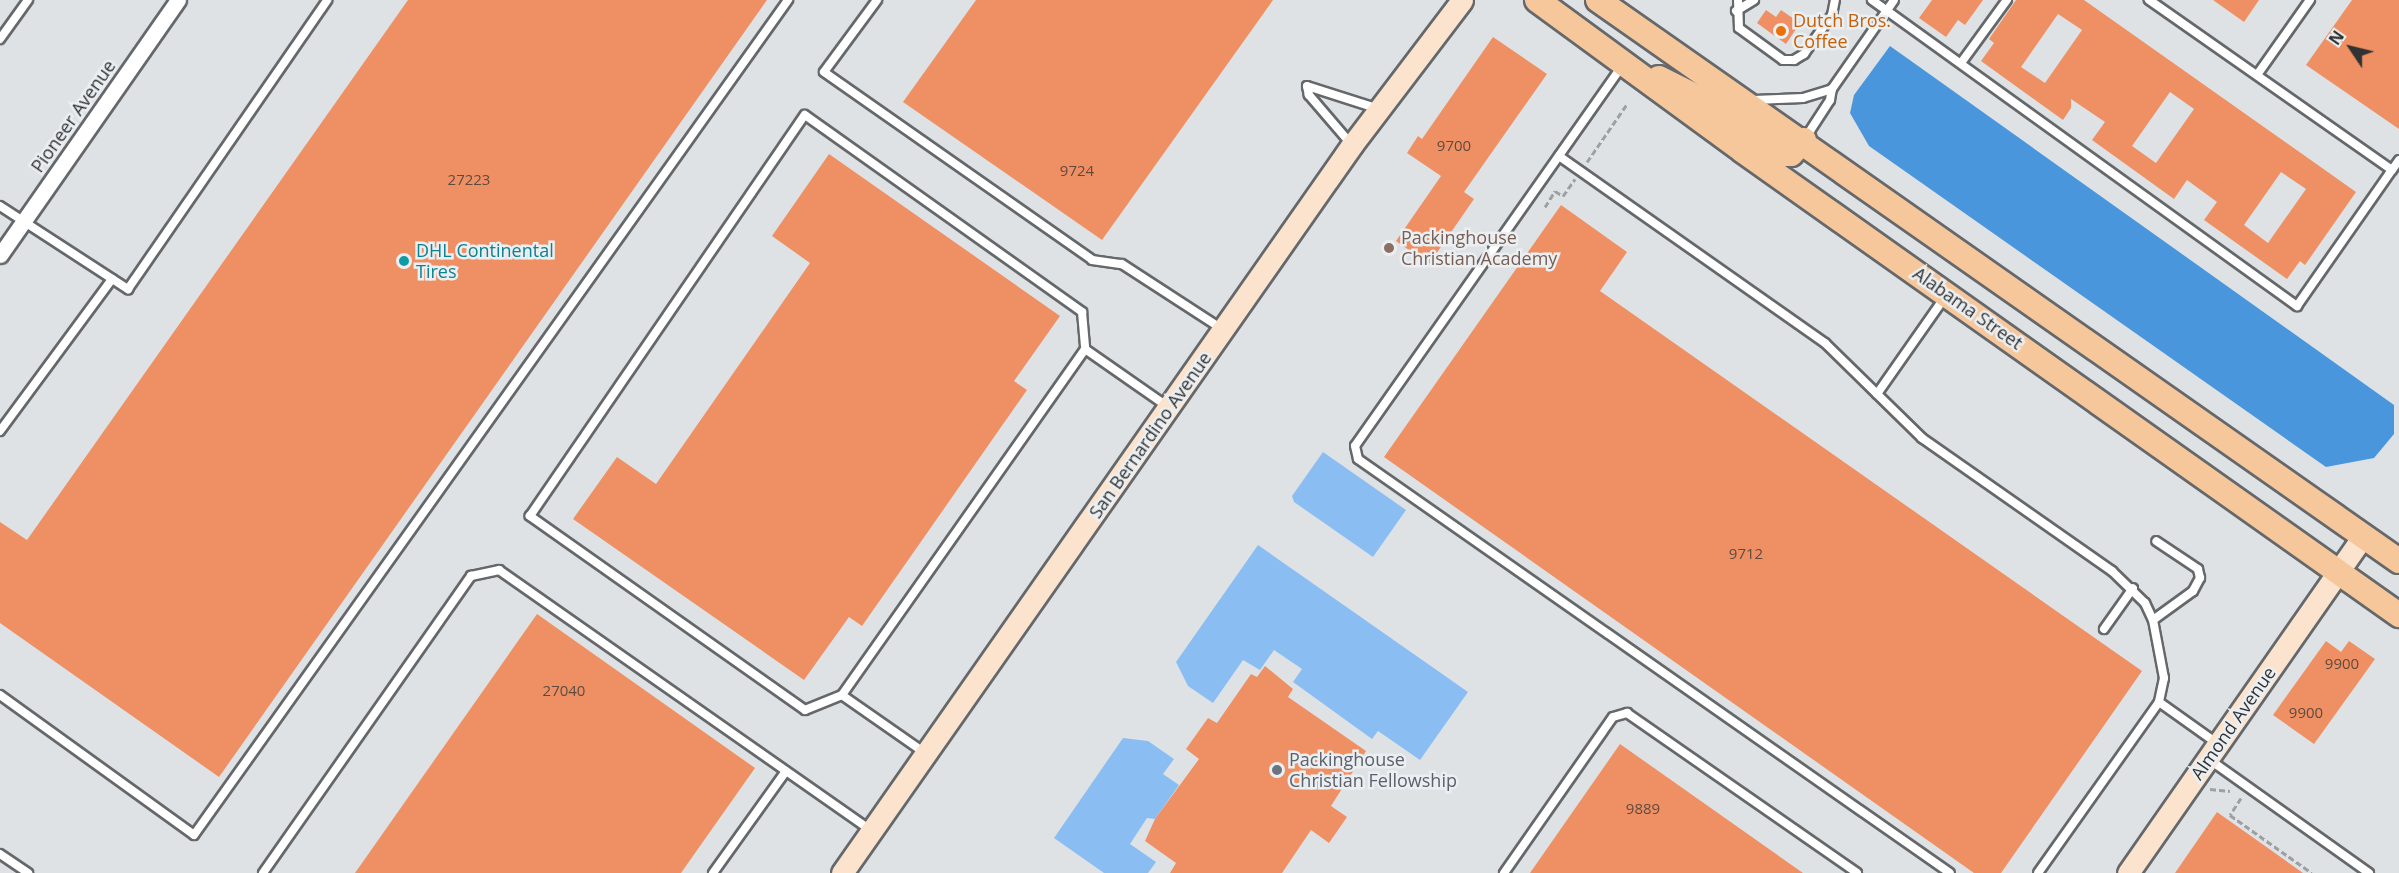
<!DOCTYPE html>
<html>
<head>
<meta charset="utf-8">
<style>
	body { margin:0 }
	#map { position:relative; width:2399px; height:873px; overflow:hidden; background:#dee2e5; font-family:"Open Sans",sans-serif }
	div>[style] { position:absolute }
	.green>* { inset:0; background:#8abef3 }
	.water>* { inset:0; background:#4a96dc }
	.building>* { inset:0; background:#ef9064 }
	.path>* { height:3px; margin-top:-1.5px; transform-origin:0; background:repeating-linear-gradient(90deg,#9da0a3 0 6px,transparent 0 9px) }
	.roads { filter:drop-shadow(2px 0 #65686b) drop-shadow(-2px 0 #65686b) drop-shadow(0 2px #65686b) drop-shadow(0 -2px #65686b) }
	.lane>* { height:8px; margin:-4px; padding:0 4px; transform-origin:4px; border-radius:4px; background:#fff }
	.street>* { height:15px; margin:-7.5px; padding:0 7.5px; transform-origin:7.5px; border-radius:7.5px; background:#fff }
	.secondary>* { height:21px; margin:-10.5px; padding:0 10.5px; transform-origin:10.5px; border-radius:10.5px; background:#fbe3ce }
	.primary>* { height:24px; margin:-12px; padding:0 12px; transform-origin:12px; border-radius:12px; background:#f7c79c }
	.dots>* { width:16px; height:16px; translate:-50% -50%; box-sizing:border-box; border:3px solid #ebeff2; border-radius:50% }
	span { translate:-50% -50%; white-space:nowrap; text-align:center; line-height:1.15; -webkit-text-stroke:5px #ebeff2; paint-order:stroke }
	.number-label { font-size:15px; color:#604a3f }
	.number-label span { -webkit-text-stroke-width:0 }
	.food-label { font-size:18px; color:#c56008 }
	.left { translate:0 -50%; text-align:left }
	.street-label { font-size:18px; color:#313233 }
	.education-label { font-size:18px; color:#785e54 }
	.culture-label { font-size:18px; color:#0d838f }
	.worship-label { font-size:18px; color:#5b616d }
	.north { position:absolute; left:2321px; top:18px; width:60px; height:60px; -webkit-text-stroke:4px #ebeff2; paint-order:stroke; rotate:305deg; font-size:16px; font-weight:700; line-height:24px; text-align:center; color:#313233 }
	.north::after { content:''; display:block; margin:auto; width:21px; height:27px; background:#313233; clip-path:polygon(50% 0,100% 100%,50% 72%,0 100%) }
</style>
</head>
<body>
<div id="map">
	<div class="green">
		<div style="clip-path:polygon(1323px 452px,1406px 510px,1373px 557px,1294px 502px,1292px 496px)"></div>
		<div style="clip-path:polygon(1258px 545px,1468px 692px,1420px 760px,1378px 731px,1372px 739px,1293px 682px,1302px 669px,1274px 650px,1260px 670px,1243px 660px,1213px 703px,1188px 686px,1176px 662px)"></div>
		<div style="clip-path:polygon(1123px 738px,1148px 741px,1174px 759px,1163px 774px,1179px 785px,1155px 819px,1147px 818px,1130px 844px,1156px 862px,1148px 873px,1104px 873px,1054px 838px)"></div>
	</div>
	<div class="water">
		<div style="clip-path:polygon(1890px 46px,2394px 405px,2394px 434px,2374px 458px,2326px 467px,1869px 146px,1850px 113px,1854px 95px)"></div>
	</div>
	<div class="building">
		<div style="clip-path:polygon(408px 0,767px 0,219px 777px,0 623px,0 522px,27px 540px)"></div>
		<div style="clip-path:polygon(976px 0,1273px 0,1102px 240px,903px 102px)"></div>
		<div style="clip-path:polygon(1932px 0,1983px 0,1965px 25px,1958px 20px,1946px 37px,1919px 18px)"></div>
		<div style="clip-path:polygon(evenodd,2016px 0,2084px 0,2356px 192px,2305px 265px,2300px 261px,2287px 279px,2204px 220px,2217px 202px,2187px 180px,2174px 199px,2092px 140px,2105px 122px,2071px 99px,2071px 108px,2063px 120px,1981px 61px,1994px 43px,1989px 39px,2016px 0,2058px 14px,2082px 30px,2045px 83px,2021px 67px,2058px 14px,2016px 0,2170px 92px,2194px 109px,2156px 163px,2132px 146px,2170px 92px,2016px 0,2281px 172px,2306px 189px,2268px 243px,2244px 225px,2281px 172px)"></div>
		<div style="clip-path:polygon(2213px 0,2259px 0,2244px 22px)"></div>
		<div style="clip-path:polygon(2352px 0,2399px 0,2399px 129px,2306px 65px)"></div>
		<div style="clip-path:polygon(1766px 10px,1776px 17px,1781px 10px,1800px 23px,1786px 44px,1757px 23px)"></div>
		<div style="clip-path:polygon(1493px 37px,1547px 74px,1464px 192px,1474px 199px,1429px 264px,1396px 241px,1441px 176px,1407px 153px,1418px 136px,1422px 139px)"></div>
		<div style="clip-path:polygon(829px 154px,1060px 316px,1014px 381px,1027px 390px,862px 626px,849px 617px,804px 680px,573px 519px,617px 457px,656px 484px,810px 263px,772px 236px)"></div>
		<div style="clip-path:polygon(1561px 205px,1627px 252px,1600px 291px,2142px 671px,2001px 873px,1974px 873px,1384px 457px)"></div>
		<div style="clip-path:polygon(537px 614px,755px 768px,681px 873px,355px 873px)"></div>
		<div style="clip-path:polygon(2326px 641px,2341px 652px,2349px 641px,2375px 659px,2314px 744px,2273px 715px)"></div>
		<div style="clip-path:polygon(1265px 666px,1293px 689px,1288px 697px,1366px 751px,1331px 806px,1347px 817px,1329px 843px,1311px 830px,1282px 873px,1170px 873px,1176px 863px,1145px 841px,1155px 819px,1199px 759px,1186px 749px,1208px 718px,1217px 723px,1251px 674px,1257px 677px)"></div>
		<div style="clip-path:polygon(1620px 744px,1803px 873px,1530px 873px)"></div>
		<div style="clip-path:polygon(2217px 812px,2303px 873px,2175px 873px)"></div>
	</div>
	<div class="path">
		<div style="left:1587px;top:162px;width:70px;rotate:-55.4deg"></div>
		<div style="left:1545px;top:207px;width:19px;rotate:-58deg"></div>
		<div style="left:1555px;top:191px;width:9px;rotate:32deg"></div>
		<div style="left:1563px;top:196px;width:21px;rotate:-55deg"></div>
		<div style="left:2210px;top:789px;width:20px;rotate:6deg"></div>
		<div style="left:2241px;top:798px;width:20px;rotate:123deg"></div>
		<div style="left:2230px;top:815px;width:100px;rotate:35.3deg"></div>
	</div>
	<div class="roads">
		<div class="lane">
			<div style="left:877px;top:0;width:89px;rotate:126.4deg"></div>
			<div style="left:824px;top:72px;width:327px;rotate:35deg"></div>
			<div style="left:1092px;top:260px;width:30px;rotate:8deg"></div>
			<div style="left:1122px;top:264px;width:119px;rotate:33deg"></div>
			<div style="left:1738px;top:0;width:28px;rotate:88deg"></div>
			<div style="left:1739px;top:28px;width:54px;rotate:36deg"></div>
			<div style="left:1783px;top:60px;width:11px"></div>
			<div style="left:1794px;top:60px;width:12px;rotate:-31deg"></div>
			<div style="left:1804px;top:54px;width:48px;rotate:-54.3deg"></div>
			<div style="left:1832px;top:15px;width:15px;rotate:-79deg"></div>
			<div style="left:1872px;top:0;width:524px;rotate:35.75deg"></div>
			<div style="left:2297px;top:306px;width:166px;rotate:-55.1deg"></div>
			<div style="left:2392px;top:170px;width:297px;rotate:-145deg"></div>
			<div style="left:1736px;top:11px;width:21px;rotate:-31deg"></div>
			<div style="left:0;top:39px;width:48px;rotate:-54.3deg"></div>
			<div style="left:1961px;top:63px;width:78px;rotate:-53.9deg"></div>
			<div style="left:1622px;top:66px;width:464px;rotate:125.1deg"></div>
			<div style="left:1355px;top:446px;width:13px;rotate:77deg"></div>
			<div style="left:1358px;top:459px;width:722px;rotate:34.97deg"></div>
			<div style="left:2257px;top:75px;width:92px;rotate:-54.8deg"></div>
			<div style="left:1754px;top:100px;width:49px;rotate:-2.3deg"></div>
			<div style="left:1803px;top:98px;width:30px;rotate:-17deg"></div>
			<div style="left:1806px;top:137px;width:44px;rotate:-57deg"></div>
			<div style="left:1830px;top:100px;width:11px;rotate:-80deg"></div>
			<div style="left:1832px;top:89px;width:108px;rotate:-55.1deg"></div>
			<div style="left:1351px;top:144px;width:65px;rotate:-130.6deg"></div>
			<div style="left:1309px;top:95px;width:9px;rotate:-103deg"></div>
			<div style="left:1307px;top:86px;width:76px;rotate:17.7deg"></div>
			<div style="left:1559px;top:156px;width:325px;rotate:35.1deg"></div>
			<div style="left:1825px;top:343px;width:136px;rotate:44.4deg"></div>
			<div style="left:1922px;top:438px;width:232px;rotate:35deg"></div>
			<div style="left:2112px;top:571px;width:46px;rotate:44.1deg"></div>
			<div style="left:2145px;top:603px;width:19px;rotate:65deg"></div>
			<div style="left:2153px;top:620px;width:59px;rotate:79.3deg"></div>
			<div style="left:2164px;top:678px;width:25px;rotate:102deg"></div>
			<div style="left:2159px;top:702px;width:209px;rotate:125.3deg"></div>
			<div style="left:2392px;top:170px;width:12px;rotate:-55deg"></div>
			<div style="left:0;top:206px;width:153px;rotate:33deg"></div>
			<div style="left:128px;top:289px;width:351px;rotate:-55.4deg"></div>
			<div style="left:1877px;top:394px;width:118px;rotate:-55deg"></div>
			<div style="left:0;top:431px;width:189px;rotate:-53.6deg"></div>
			<div style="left:2153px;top:620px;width:49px;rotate:-35.9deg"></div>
			<div style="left:2193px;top:591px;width:15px;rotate:-62deg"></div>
			<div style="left:2200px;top:578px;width:9px;rotate:-103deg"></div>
			<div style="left:2198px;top:569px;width:50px;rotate:-146.3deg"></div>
			<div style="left:2104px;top:629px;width:50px;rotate:-54.7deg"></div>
			<div style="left:0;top:695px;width:239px;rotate:35.8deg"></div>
			<div style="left:194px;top:835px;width:1025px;rotate:-54.57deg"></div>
			<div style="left:842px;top:695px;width:423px;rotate:-54.9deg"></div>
			<div style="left:2159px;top:702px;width:72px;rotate:35.4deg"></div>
			<div style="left:925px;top:753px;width:101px;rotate:-145.1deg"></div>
			<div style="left:842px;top:695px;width:40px;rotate:158deg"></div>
			<div style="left:805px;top:710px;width:337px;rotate:-144.8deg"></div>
			<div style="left:530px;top:516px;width:486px;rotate:-55.6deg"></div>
			<div style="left:805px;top:115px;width:340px;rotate:35.4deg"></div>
			<div style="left:1082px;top:312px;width:37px;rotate:85deg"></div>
			<div style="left:1085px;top:349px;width:101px;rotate:34.9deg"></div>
			<div style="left:2210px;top:760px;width:195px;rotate:35.4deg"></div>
			<div style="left:0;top:854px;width:34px;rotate:34deg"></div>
			<div style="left:263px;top:873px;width:363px;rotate:-55deg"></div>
			<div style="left:471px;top:576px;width:29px;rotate:-12deg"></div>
			<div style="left:499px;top:570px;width:453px;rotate:35deg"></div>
			<div style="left:713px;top:873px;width:125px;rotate:-54.4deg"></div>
			<div style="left:1504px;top:873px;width:190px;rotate:-55.1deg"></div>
			<div style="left:1613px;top:717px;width:15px;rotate:-16deg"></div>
			<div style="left:1627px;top:713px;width:280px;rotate:34.8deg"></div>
		</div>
		<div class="street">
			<div style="left:0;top:255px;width:311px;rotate:-55.1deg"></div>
		</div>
		<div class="secondary">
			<div style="left:842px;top:873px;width:889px;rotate:-54.99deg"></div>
			<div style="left:1352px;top:145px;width:182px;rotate:-52.8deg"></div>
			<div style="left:2128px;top:873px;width:411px;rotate:-55.1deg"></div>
		</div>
		<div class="primary">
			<div style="left:1537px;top:0;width:255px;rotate:36.2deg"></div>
			<div style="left:1743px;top:151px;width:804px;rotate:35.27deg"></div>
			<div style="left:1598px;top:0;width:978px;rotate:35.01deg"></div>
			<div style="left:1659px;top:78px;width:54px;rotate:26.6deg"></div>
			<div style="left:1707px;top:102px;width:93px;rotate:34deg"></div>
			<div style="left:1784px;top:154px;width:7px"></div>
			<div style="left:1791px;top:154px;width:19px;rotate:-47deg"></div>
		</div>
	</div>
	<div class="dots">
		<div style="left:1781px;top:31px;background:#e8710a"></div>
		<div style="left:1389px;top:248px;background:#8d6e63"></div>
		<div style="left:404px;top:261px;background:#0f9aa8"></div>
		<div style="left:1277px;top:770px;background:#6b7280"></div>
	</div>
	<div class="number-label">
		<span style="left:1454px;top:146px">9700</span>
		<span style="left:1077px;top:171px">9724</span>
		<span style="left:469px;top:180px">27223</span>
		<span style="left:1746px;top:554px">9712</span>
		<span style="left:2342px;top:664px">9900</span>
		<span style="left:564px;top:691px">27040</span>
		<span style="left:2306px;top:713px">9900</span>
		<span style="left:1643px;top:809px">9889</span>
	</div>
	<div class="food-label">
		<span class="left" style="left:1793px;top:31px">Dutch Bros.<br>Coffee</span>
	</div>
	<div class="street-label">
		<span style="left:73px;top:116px;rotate:-55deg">Pioneer Avenue</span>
		<span style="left:1968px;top:308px;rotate:35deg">Alabama Street</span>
		<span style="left:1150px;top:435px;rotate:-55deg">San Bernardino Avenue</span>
		<span style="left:2233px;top:723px;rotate:-55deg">Almond Avenue</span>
	</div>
	<div class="education-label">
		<span class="left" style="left:1401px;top:248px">Packinghouse<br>Christian Academy</span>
	</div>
	<div class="culture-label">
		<span class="left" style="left:416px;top:261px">DHL Continental<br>Tires</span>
	</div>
	<div class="worship-label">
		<span class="left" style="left:1289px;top:770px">Packinghouse<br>Christian Fellowship</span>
	</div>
	<div class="north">N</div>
</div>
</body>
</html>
